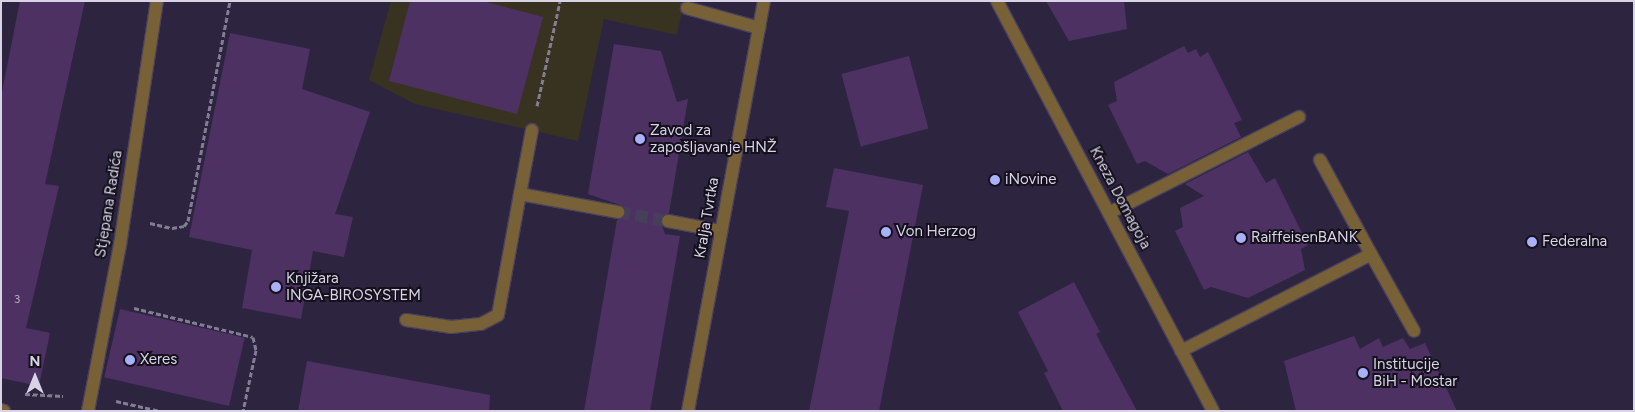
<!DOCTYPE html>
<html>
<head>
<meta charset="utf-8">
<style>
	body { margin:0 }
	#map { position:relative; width:1635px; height:412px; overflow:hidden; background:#2d2540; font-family:Figtree,sans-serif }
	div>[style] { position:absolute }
	.medical>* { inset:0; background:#383220 }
	.building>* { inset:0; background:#4d3163; transform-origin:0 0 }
	.minor-tunnel>* { height:12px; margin-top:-6px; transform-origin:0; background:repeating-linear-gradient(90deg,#473f59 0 12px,transparent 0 18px) }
	.path>* { height:3px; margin-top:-1.5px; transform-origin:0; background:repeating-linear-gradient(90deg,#837d94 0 5px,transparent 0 7.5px) }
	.roads { filter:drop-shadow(1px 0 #48415b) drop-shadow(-1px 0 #48415b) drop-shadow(0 1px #48415b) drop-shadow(0 -1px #48415b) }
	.minor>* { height:12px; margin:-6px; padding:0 6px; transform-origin:6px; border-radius:6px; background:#786137 }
	.dots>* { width:14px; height:14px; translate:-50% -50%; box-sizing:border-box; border:2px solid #14111d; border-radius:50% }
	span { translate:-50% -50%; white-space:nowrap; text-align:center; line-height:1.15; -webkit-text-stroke:4px #14111d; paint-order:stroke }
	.number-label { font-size:12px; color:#b5abc5 }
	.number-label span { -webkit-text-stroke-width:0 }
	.poi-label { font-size:15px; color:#d8d4e6 }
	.left { translate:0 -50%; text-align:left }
	.street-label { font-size:15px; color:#d8d4e6 }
	.frame { position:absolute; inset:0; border:2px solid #d8d4e6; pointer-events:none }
	.north { position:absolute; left:10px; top:352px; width:50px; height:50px; -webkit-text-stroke:4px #14111d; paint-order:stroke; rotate:0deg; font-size:14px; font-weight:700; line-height:20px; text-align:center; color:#d8d4e6 }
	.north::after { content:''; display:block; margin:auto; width:18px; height:22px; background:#d8d4e6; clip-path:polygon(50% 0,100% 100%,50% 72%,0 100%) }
</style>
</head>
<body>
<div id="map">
	<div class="medical">
		<div style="clip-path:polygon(391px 1px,684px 1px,677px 35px,604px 19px,578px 141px,415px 104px,369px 80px)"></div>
	</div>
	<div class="building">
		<div style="clip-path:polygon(20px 1px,85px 1px,45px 184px,59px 186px,26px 328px,50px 333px,39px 386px,1px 378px,1px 97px)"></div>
		<div style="clip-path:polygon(410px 1px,482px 1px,543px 17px,517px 114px,389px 81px)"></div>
		<div style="clip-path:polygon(1046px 1px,1124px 1px,1127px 29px,1069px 41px)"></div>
		<div style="clip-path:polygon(230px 33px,310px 49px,302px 89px,370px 112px,335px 214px,353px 217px,344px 257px,313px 251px,301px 319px,242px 308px,252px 250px,189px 237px)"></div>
		<div style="clip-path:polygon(614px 44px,661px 51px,677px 102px,688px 99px,669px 213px,660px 220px,665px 234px,680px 236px,650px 411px,584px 411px,617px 220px,626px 213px,623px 206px,588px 194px)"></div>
		<div style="clip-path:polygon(1184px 46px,1188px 53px,1196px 49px,1200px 57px,1208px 52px,1242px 120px,1234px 123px,1241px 137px,1168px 174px,1145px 161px,1137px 164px,1108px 105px,1117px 101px,1114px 82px)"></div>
		<div style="left:909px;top:56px;width:75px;height:70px;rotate:75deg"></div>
		<div style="clip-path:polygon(1248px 152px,1266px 183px,1275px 178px,1308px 245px,1301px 249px,1305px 270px,1248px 298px,1211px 287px,1204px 290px,1175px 231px,1183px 227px,1180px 208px,1204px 196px,1185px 184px)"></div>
		<div style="clip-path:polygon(834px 168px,923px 185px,879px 411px,809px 411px,849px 211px,826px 207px)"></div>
		<div style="clip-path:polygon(1074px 282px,1100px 332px,1096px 334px,1137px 411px,1063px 411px,1044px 373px,1048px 371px,1018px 312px)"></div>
		<div style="left:120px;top:309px;width:128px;height:70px;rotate:13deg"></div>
		<div style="clip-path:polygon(1354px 336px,1360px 349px,1379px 338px,1383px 347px,1403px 338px,1410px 349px,1425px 343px,1457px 411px,1296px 411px,1284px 361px)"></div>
		<div style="clip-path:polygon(307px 361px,490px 395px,489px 411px,298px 411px)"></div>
	</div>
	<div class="minor-tunnel">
		<div style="left:618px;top:212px;width:51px;rotate:10.2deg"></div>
	</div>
	<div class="path">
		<div style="left:537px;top:106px;width:107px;rotate:-77.6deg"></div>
		<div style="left:150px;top:223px;width:23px;rotate:13deg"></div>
		<div style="left:172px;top:228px;width:12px;rotate:-9deg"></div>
		<div style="left:184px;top:226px;width:6px;rotate:-51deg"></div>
		<div style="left:188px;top:221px;width:224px;rotate:-79.2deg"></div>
		<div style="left:134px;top:308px;width:122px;rotate:13.7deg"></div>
		<div style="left:253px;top:337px;width:13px;rotate:77deg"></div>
		<div style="left:256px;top:350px;width:62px;rotate:102deg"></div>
		<div style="left:25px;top:394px;width:38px;rotate:3deg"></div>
		<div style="left:116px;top:401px;width:45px;rotate:12.8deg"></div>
	</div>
	<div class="roads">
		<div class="minor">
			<div style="left:997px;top:1px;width:463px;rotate:62.2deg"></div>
			<div style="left:687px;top:8px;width:75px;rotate:15.5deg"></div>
			<div style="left:520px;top:194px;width:65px;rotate:-79.4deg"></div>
			<div style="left:1109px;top:213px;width:213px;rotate:-26.8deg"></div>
			<div style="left:668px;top:221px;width:54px;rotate:10.7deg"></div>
			<div style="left:1371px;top:254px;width:88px;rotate:60.8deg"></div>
			<div style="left:406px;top:320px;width:46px;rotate:8.8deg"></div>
			<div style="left:451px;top:327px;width:30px;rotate:-6deg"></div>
			<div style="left:481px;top:324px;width:19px;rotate:-28deg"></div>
			<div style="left:498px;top:315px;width:123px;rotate:-79.7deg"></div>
			<div style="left:520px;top:194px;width:100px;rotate:10.4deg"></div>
			<div style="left:1181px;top:351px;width:213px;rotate:-27deg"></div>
			<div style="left:1371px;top:254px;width:107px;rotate:-118.5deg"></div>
			<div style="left:1px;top:410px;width:3px;rotate:18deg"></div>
			<div style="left:88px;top:411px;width:169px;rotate:-79.1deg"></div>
			<div style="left:120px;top:245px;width:247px;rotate:-81.4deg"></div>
			<div style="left:688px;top:411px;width:417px;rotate:-79.5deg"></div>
		</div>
	</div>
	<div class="dots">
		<div style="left:640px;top:139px;background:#a9b0fc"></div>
		<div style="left:995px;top:180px;background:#a9b0fc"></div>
		<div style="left:886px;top:232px;background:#a9b0fc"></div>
		<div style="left:1241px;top:238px;background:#a9b0fc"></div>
		<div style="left:1532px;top:242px;background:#a9b0fc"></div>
		<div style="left:276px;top:287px;background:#a9b0fc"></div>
		<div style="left:130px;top:360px;background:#a9b0fc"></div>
		<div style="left:1363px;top:373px;background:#a9b0fc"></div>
	</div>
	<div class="number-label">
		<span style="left:17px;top:300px">3</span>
	</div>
	<div class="poi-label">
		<span class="left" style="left:650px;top:139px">Zavod za<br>zapošljavanje HNŽ</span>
		<span class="left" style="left:1005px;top:180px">iNovine</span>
		<span class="left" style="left:896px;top:232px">Von Herzog</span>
		<span class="left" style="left:1251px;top:238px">RaiffeisenBANK</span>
		<span class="left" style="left:1542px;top:242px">Federalna</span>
		<span class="left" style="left:286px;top:287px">Knjižara<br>INGA-BIROSYSTEM</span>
		<span class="left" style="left:140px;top:360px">Xeres</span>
		<span class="left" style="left:1373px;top:373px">Institucije<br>BiH - Mostar</span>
	</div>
	<div class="street-label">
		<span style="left:1120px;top:198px;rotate:62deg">Kneza Domagoja</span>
		<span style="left:109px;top:204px;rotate:-81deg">Stjepana Radića</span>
		<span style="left:707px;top:218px;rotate:-80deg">Kralja Tvrtka</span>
	</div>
	<div class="frame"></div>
	<div class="north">N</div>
</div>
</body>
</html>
